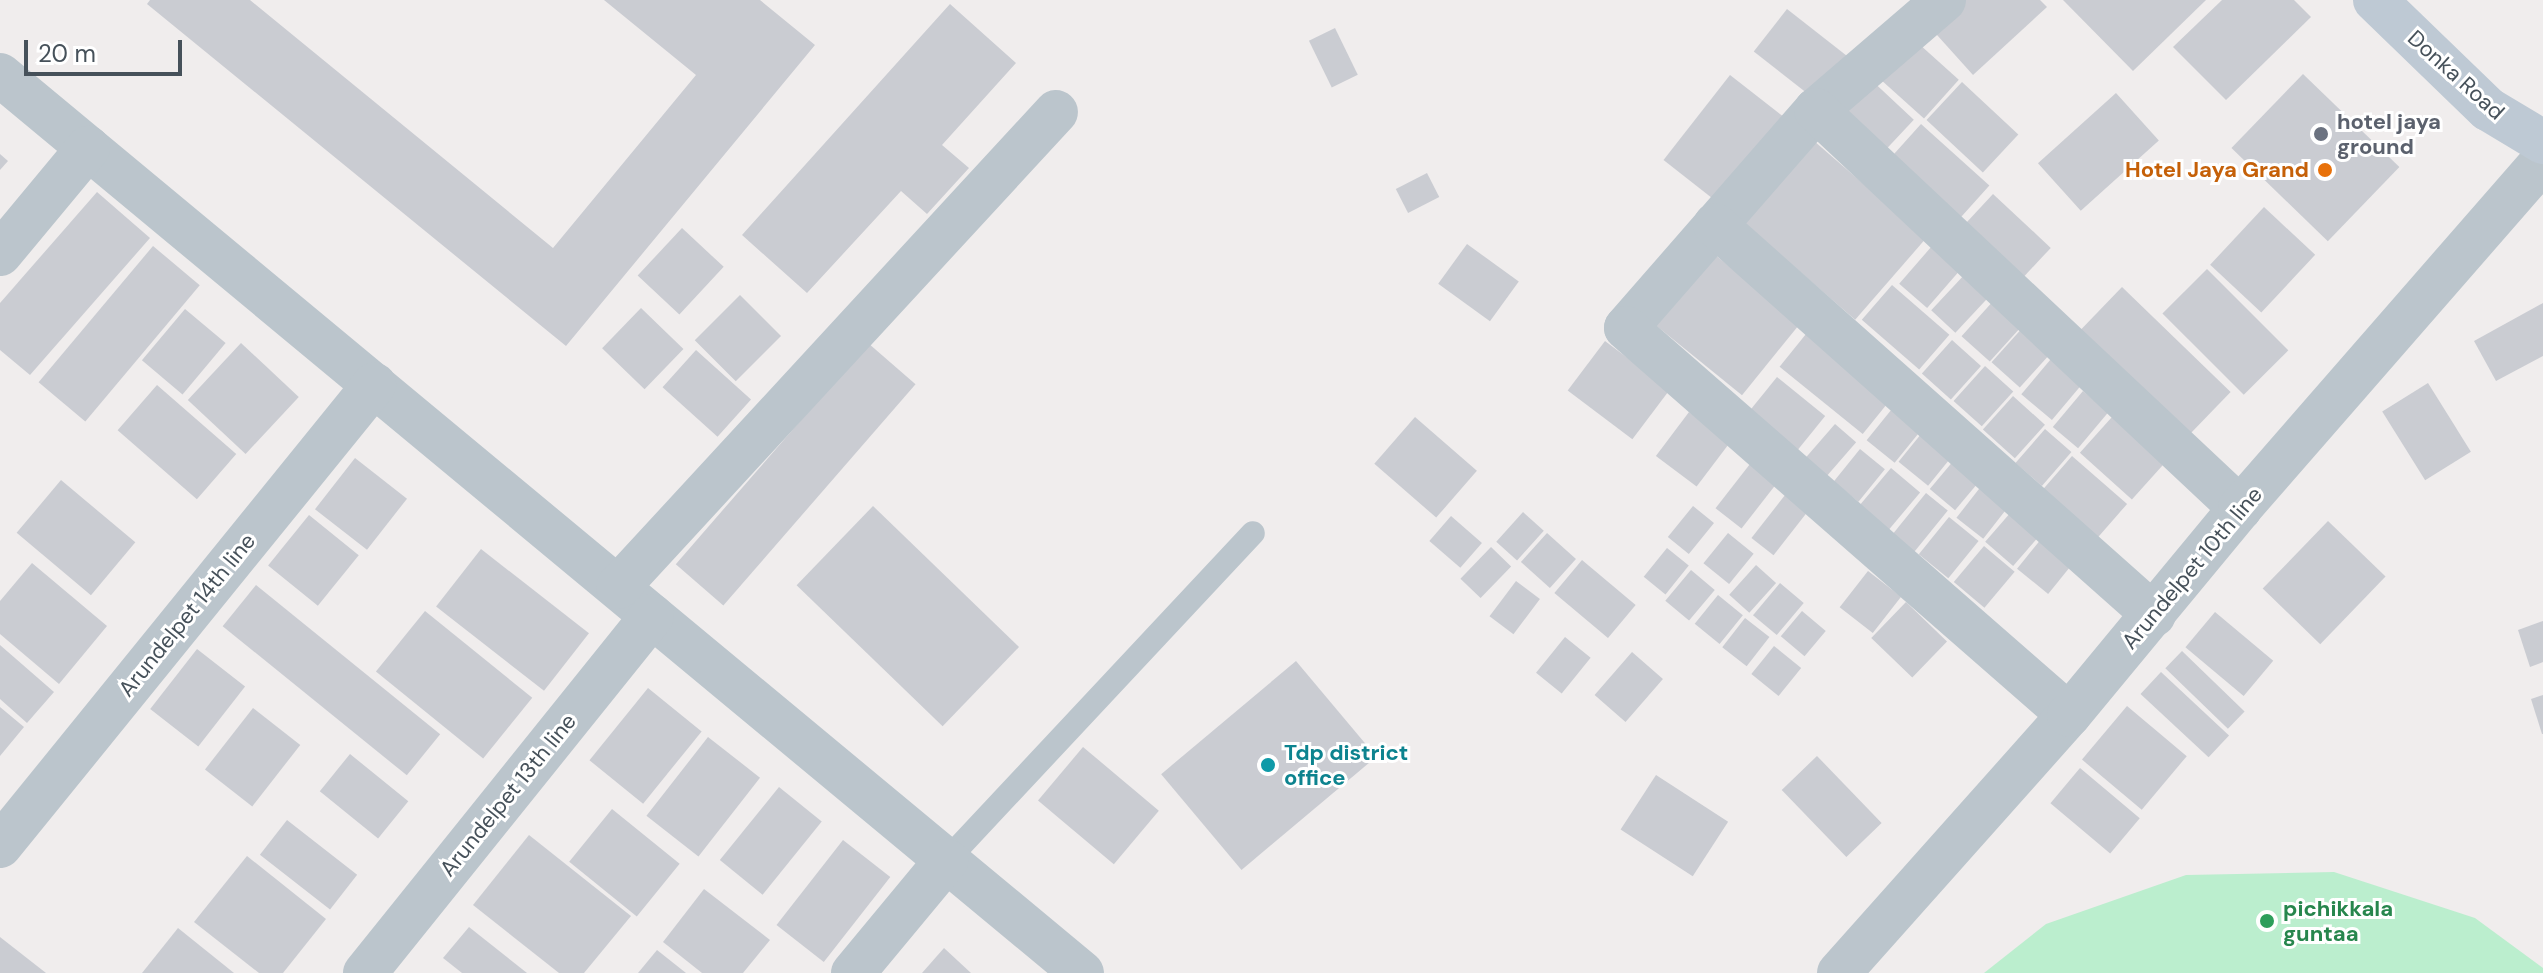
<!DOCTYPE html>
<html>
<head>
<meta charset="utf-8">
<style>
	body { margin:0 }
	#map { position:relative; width:2543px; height:973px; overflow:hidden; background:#f0eded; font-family:"DM Sans",sans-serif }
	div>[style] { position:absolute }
	.green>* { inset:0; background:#bbeece }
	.building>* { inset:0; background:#caccd2; transform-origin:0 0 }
	.lane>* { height:24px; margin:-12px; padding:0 12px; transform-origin:12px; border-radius:12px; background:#bbc5cc }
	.street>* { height:44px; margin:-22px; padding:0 22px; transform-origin:22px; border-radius:22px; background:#bbc5cc }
	.secondary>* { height:44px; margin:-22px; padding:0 22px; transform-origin:22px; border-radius:22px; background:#bec9d4 }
	.dots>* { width:22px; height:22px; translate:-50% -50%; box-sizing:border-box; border:4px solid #fff; border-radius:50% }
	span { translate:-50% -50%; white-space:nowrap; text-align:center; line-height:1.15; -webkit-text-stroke:6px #fff; paint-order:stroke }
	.street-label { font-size:22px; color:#46515a }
	.worship-label { font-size:22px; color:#5b616d; font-weight:700 }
	.left { translate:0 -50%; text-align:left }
	.food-label { font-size:22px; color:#c56008; font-weight:700 }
	.right { translate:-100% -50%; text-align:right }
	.culture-label { font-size:22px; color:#0d838f; font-weight:700 }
	.leisure-label { font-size:22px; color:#27864d; font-weight:700 }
	.scale { position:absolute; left:24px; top:40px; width:158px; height:36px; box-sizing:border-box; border:4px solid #46515a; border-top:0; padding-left:10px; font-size:24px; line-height:28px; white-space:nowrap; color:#46515a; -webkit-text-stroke:6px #fff; paint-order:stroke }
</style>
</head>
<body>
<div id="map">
	<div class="green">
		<div style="clip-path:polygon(2334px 872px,2475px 918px,2543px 968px,2543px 973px,1984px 973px,2046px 924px,2186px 875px)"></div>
	</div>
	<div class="building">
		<div style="clip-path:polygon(150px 0,250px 0,553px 248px,696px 75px,604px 0,760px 0,815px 45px,566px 346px,147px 4px)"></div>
		<div style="clip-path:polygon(1955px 0,2040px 0,2047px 7px,1973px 75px,1928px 25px)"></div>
		<div style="clip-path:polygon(2063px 0,2206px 0,2133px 71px)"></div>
		<div style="clip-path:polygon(2222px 0,2294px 0,2311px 17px,2226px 100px,2173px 47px)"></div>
		<div style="clip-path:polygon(950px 4px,1016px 63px,942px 145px,969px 168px,927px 214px,901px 191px,807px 293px,742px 235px)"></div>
		<div style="left:1787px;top:9px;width:79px;height:54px;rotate:38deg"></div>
		<div style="left:1335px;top:28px;width:52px;height:29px;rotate:64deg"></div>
		<div style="left:1909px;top:35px;width:67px;height:52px;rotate:42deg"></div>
		<div style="left:2303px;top:74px;width:134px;height:103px;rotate:44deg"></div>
		<div style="left:1730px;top:75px;width:70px;height:108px;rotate:38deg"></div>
		<div style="left:1867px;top:76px;width:64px;height:43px;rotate:43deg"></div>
		<div style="left:1962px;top:82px;width:77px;height:52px;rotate:43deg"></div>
		<div style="left:2116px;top:93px;width:64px;height:105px;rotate:48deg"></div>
		<div style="left:1921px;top:124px;width:92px;height:45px;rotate:42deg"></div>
		<div style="left:1806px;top:134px;width:159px;height:108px;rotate:41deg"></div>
		<div style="clip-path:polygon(0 154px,8px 161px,0 170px)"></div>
		<div style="left:1427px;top:173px;width:27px;height:35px;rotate:63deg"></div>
		<div style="clip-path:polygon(97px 192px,150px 238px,30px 375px,0 350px,0 303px)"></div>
		<div style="left:1993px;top:194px;width:79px;height:46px;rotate:43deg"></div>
		<div style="left:2264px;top:207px;width:70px;height:79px;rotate:43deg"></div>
		<div style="left:682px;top:228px;width:57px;height:65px;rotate:43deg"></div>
		<div style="left:1467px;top:244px;width:64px;height:49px;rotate:36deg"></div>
		<div style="left:153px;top:246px;width:61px;height:178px;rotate:40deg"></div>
		<div style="left:1932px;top:246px;width:37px;height:50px;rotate:41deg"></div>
		<div style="left:1709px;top:250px;width:117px;height:92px;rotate:39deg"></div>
		<div style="left:2207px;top:269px;width:115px;height:63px;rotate:45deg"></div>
		<div style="left:1966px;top:273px;width:33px;height:51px;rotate:43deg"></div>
		<div style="left:1892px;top:285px;width:76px;height:46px;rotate:41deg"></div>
		<div style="left:2122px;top:287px;width:151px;height:69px;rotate:44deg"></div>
		<div style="left:740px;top:295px;width:58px;height:64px;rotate:45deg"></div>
		<div style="left:1995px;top:299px;width:38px;height:50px;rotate:42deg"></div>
		<div style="clip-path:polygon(2543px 303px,2543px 356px,2496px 381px,2474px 341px)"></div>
		<div style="left:641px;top:308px;width:59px;height:56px;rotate:44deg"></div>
		<div style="left:185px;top:309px;width:53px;height:67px;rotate:40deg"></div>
		<div style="left:2025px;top:325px;width:38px;height:50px;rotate:42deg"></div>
		<div style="left:1806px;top:334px;width:107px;height:42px;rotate:39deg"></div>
		<div style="left:1952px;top:340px;width:39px;height:45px;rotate:42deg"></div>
		<div style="left:1605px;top:341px;width:81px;height:62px;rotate:37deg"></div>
		<div style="left:241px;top:343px;width:79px;height:78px;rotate:43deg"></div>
		<div style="left:868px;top:343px;width:63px;height:293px;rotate:41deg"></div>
		<div style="left:696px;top:350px;width:74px;height:50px;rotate:42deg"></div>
		<div style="left:2056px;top:353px;width:40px;height:54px;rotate:40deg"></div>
		<div style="left:1985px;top:366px;width:38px;height:47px;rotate:42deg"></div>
		<div style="left:1777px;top:377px;width:62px;height:45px;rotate:39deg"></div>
		<div style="left:2428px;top:383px;width:81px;height:54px;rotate:58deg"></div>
		<div style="left:157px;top:385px;width:105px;height:60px;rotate:41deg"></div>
		<div style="left:2083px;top:391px;width:33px;height:47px;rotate:40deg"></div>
		<div style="left:2013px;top:396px;width:43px;height:45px;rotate:42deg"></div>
		<div style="left:1900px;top:399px;width:36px;height:53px;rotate:39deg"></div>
		<div style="left:1689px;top:412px;width:51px;height:55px;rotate:37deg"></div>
		<div style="left:1415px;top:417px;width:82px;height:62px;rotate:41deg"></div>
		<div style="left:2112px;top:417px;width:70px;height:48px;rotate:42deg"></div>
		<div style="left:1930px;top:423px;width:38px;height:50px;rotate:39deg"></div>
		<div style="left:1835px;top:424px;width:28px;height:50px;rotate:41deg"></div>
		<div style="left:2045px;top:429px;width:35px;height:45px;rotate:41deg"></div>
		<div style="left:1860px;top:449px;width:32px;height:42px;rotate:39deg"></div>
		<div style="left:1960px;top:453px;width:33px;height:47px;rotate:40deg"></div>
		<div style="left:2072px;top:456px;width:73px;height:47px;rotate:41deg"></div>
		<div style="left:355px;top:458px;width:66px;height:65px;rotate:38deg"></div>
		<div style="left:1750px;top:464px;width:33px;height:56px;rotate:38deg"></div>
		<div style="left:1891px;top:468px;width:38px;height:52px;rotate:40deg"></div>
		<div style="left:61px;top:480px;width:97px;height:69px;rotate:40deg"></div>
		<div style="left:1986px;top:480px;width:34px;height:48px;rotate:38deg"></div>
		<div style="left:1789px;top:490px;width:28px;height:61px;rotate:38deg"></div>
		<div style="left:1926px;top:493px;width:28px;height:55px;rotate:39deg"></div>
		<div style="left:2018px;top:504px;width:37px;height:50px;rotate:41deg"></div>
		<div style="left:873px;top:506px;width:203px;height:110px;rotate:44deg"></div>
		<div style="left:1693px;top:506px;width:27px;height:40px;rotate:39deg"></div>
		<div style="left:1523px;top:512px;width:28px;height:40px;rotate:42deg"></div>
		<div style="left:309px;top:515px;width:64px;height:65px;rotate:39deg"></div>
		<div style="left:1451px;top:516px;width:41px;height:33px;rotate:41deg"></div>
		<div style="left:1949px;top:517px;width:38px;height:48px;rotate:39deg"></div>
		<div style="left:2328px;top:521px;width:80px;height:94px;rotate:44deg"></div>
		<div style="left:1547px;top:533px;width:39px;height:39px;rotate:42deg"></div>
		<div style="left:1728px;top:533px;width:33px;height:39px;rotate:39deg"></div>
		<div style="left:2046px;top:533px;width:40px;height:46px;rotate:39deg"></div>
		<div style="left:1984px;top:546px;width:40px;height:47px;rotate:40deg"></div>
		<div style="left:1491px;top:547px;width:28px;height:44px;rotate:44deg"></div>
		<div style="left:1667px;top:548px;width:28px;height:37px;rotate:39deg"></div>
		<div style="left:481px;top:549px;width:137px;height:73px;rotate:38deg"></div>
		<div style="left:1582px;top:560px;width:70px;height:43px;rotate:40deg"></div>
		<div style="clip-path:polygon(32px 563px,107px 626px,59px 684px,0 634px,0 601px)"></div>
		<div style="left:1756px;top:565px;width:27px;height:40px;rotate:42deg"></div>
		<div style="left:1691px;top:570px;width:31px;height:40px;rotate:40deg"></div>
		<div style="left:1868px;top:571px;width:42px;height:46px;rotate:38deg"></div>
		<div style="left:1516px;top:581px;width:30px;height:44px;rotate:37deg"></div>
		<div style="left:1780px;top:583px;width:31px;height:42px;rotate:40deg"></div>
		<div style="left:256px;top:585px;width:237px;height:53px;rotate:39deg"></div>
		<div style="left:1718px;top:595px;width:32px;height:37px;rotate:39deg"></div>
		<div style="left:1906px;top:602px;width:57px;height:50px;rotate:44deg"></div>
		<div style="left:425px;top:611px;width:138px;height:78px;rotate:39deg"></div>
		<div style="left:1802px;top:611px;width:31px;height:33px;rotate:40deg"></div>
		<div style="left:2215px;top:612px;width:76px;height:46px;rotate:40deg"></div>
		<div style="left:1745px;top:618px;width:31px;height:37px;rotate:38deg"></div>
		<div style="clip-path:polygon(2543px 621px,2543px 662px,2530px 667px,2518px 630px)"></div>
		<div style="left:1565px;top:637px;width:33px;height:46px;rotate:39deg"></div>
		<div style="clip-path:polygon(0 645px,54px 692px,27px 723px,0 699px)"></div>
		<div style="left:1774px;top:646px;width:35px;height:36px;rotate:39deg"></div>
		<div style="left:197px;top:649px;width:61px;height:76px;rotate:38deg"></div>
		<div style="left:2182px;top:651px;width:87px;height:24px;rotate:44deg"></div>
		<div style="left:1632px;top:652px;width:41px;height:57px;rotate:41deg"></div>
		<div style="left:1296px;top:661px;width:125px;height:176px;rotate:50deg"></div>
		<div style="left:2161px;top:672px;width:93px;height:30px;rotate:43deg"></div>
		<div style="left:648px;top:688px;width:69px;height:93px;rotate:39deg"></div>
		<div style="clip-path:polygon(2543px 695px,2543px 734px,2542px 734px,2531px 699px)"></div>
		<div style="left:2127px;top:706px;width:78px;height:70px;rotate:40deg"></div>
		<div style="clip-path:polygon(0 707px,24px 727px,0 756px)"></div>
		<div style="left:253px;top:708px;width:60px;height:78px;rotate:38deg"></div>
		<div style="left:708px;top:737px;width:66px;height:100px;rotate:38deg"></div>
		<div style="left:1083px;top:747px;width:99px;height:70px;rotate:40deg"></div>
		<div style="left:350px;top:754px;width:75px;height:48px;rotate:39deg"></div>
		<div style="left:1817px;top:756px;width:93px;height:49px;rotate:46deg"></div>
		<div style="left:2080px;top:768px;width:78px;height:46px;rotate:40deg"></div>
		<div style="left:1656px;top:775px;width:86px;height:65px;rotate:33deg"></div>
		<div style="left:779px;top:787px;width:55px;height:94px;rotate:39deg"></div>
		<div style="left:612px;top:809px;width:87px;height:68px;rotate:39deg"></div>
		<div style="left:287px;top:820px;width:89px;height:44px;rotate:38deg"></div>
		<div style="clip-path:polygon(529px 835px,631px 916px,584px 973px,559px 973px,473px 905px)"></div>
		<div style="left:843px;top:840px;width:60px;height:108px;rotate:38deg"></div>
		<div style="clip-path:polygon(247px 856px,326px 919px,283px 973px,259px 973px,194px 922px)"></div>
		<div style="clip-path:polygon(704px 889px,770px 940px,743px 973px,702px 973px,663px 942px)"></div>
		<div style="clip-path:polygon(469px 927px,527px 973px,462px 973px,443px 958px)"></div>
		<div style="clip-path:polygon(178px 928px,234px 973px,142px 973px)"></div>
		<div style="clip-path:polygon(0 937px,46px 973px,0 973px)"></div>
		<div style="clip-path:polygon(944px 948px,971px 973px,922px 973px)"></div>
		<div style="clip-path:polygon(657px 950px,686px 973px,638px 973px)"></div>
	</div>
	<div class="lane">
		<div style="left:946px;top:861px;width:449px;rotate:-46.9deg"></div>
	</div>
	<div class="street">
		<div style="left:1944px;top:0;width:169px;rotate:139.3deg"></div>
		<div style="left:1816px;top:110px;width:289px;rotate:131.1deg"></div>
		<div style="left:1626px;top:328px;width:588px;rotate:41.14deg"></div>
		<div style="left:0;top:75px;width:1406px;rotate:39.69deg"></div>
		<div style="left:1816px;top:110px;width:582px;rotate:43.19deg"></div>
		<div style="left:1715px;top:225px;width:587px;rotate:41.62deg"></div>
		<div style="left:0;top:254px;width:138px;rotate:-50.3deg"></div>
		<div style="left:618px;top:587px;width:646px;rotate:-47.32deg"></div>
		<div style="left:0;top:846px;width:594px;rotate:-50.95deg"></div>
		<div style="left:365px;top:973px;width:458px;rotate:-51.2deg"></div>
		<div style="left:853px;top:973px;width:146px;rotate:-50.3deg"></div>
		<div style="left:1839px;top:973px;width:346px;rotate:-48.3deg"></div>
		<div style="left:2069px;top:715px;width:268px;rotate:-50.4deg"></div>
		<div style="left:2240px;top:508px;width:461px;rotate:-48.9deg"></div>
	</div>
	<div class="secondary">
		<div style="left:2375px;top:0;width:157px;rotate:44deg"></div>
		<div style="left:2488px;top:109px;width:64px;rotate:31deg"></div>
	</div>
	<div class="dots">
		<div style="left:2321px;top:134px;background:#6b7280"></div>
		<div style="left:2325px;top:170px;background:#e8710a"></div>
		<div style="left:1268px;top:765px;background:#0f9aa8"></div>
		<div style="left:2267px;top:921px;background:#2e9e5b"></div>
	</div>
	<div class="street-label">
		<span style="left:2456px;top:75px;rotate:42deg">Donka Road</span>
		<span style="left:2192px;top:568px;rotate:-50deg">Arundelpet 10th line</span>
		<span style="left:187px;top:615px;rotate:-51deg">Arundelpet 14th line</span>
		<span style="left:508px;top:795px;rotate:-51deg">Arundelpet 13th line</span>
	</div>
	<div class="worship-label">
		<span class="left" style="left:2337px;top:134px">hotel jaya<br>ground</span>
	</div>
	<div class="food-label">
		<span class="right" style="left:2309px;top:170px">Hotel Jaya Grand</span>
	</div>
	<div class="culture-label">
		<span class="left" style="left:1284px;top:765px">Tdp district<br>office</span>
	</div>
	<div class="leisure-label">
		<span class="left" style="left:2283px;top:921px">pichikkala<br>guntaa</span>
	</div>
	<div class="scale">20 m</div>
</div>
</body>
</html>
